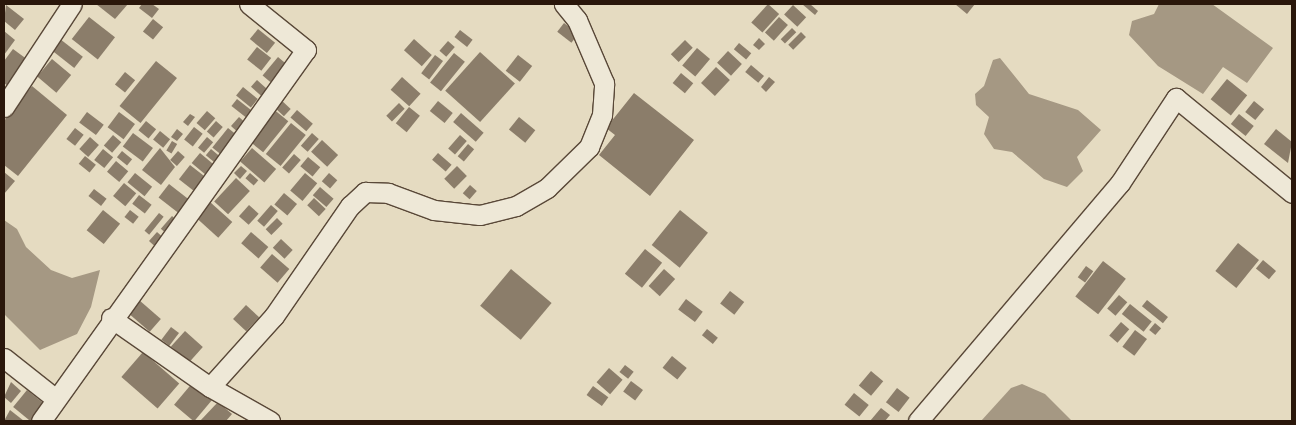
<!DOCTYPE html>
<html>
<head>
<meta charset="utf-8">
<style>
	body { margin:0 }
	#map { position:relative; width:1296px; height:425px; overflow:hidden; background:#e5dbc1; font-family:"IM FELL DW Pica",serif }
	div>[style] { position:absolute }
	.water>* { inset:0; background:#a59883 }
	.building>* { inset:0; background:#8b7d6a; transform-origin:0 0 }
	.roads { filter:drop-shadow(1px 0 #594838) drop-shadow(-1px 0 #594838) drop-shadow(0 1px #594838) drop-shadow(0 -1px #594838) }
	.minor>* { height:19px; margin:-9.5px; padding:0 9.5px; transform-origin:9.5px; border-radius:9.5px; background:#eee8d7 }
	span { translate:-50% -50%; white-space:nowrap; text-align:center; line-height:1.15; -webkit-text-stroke:4.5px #eee8d7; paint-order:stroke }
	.frame { position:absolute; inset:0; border:5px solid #2a170b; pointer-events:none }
</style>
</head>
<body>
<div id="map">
	<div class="water">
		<div style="clip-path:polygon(1159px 4px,1212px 4px,1273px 48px,1247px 83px,1223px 67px,1203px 94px,1158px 66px,1129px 35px,1132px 21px,1154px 14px)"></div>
		<div style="clip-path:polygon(1000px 58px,1029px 94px,1078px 110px,1101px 130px,1077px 157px,1083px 171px,1067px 187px,1044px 179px,1012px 152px,994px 149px,984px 134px,989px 117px,976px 105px,975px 94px,984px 86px,993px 60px)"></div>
		<div style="clip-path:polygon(4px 220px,17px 229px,26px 247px,51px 270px,72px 278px,100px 270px,91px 307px,77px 334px,40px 350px,4px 314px)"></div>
		<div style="clip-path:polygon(1022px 384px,1045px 394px,1072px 421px,981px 421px,1011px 388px)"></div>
	</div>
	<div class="building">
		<div style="clip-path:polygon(96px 4px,128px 4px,115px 19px)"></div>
		<div style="clip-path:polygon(142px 4px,152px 4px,159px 9px,152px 18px,139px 8px)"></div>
		<div style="left:768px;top:4px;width:15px;height:25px;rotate:42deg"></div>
		<div style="clip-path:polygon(802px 4px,810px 4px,818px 11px,815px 15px)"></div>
		<div style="clip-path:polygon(955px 4px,975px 4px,967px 14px)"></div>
		<div style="clip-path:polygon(6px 5px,24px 19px,15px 30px,4px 21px)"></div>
		<div style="left:793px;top:5px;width:18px;height:13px;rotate:43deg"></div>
		<div style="left:89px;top:17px;width:33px;height:28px;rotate:38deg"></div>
		<div style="left:779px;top:17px;width:12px;height:21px;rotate:42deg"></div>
		<div style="left:153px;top:19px;width:13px;height:16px;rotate:39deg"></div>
		<div style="left:564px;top:23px;width:18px;height:11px;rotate:38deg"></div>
		<div style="left:792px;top:28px;width:6px;height:16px;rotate:45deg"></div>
		<div style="left:258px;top:29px;width:22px;height:13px;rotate:39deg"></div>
		<div style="left:460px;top:30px;width:16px;height:9px;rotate:38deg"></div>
		<div style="clip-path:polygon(4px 31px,15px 40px,4px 55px)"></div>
		<div style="left:801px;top:32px;width:7px;height:18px;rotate:45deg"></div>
		<div style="clip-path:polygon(759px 38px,765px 44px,759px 50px,753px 45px)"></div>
		<div style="left:60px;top:39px;width:29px;height:14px;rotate:38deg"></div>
		<div style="left:414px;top:39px;width:24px;height:15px;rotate:42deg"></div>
		<div style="left:685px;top:40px;width:11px;height:20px;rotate:45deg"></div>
		<div style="left:448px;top:41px;width:9px;height:13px;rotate:41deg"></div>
		<div style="left:739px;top:43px;width:16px;height:8px;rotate:40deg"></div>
		<div style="left:257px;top:47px;width:18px;height:16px;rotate:38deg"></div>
		<div style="left:697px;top:48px;width:17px;height:23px;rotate:40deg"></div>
		<div style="clip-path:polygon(13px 49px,28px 60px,8px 86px,4px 83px,4px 61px)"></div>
		<div style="left:728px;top:51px;width:19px;height:16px;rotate:43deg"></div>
		<div style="left:480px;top:52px;width:47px;height:52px;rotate:42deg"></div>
		<div style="left:454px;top:53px;width:14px;height:38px;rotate:39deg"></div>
		<div style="left:435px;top:55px;width:10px;height:23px;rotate:37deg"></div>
		<div style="left:518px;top:55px;width:18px;height:20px;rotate:38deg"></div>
		<div style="left:278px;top:57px;width:16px;height:24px;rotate:40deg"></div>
		<div style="left:52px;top:59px;width:25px;height:23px;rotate:40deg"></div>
		<div style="left:156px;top:61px;width:27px;height:58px;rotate:39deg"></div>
		<div style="left:751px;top:65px;width:17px;height:9px;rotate:40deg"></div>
		<div style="left:716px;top:67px;width:19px;height:22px;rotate:43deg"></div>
		<div style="left:125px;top:72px;width:13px;height:16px;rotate:39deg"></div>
		<div style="left:681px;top:73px;width:16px;height:13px;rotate:40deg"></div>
		<div style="left:402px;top:77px;width:25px;height:17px;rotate:42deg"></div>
		<div style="clip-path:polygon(769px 77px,775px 82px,766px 92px,761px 87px)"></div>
		<div style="left:1227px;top:79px;width:26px;height:26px;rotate:39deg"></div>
		<div style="left:257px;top:80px;width:15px;height:9px;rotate:42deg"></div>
		<div style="clip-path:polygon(32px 86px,67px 115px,18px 176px,4px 165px,4px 121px)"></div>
		<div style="left:243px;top:87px;width:19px;height:11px;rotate:39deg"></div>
		<div style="clip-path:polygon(634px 93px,694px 140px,650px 196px,599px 155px,615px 135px,606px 128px)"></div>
		<div style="left:279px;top:98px;width:16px;height:10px;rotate:43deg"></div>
		<div style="left:237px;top:99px;width:23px;height:9px;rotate:38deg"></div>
		<div style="left:438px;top:101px;width:19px;height:13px;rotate:39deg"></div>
		<div style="left:1254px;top:101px;width:13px;height:14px;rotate:39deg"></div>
		<div style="left:399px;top:103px;width:8px;height:18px;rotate:45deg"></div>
		<div style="left:409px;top:107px;width:14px;height:21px;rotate:39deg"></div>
		<div style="left:272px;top:108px;width:21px;height:40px;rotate:39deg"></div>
		<div style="left:297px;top:110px;width:21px;height:10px;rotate:41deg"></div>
		<div style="left:207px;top:111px;width:11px;height:16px;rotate:41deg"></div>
		<div style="left:87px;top:112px;width:21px;height:13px;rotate:37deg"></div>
		<div style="left:119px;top:112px;width:20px;height:19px;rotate:37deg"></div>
		<div style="left:461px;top:113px;width:30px;height:12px;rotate:41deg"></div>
		<div style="clip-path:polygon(190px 114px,195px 117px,188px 126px,183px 122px)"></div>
		<div style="left:1239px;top:114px;width:19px;height:13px;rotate:39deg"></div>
		<div style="left:239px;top:117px;width:12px;height:12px;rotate:42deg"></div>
		<div style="left:519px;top:117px;width:21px;height:16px;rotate:39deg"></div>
		<div style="left:146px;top:121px;width:13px;height:12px;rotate:39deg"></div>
		<div style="left:216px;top:121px;width:9px;height:14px;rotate:41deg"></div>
		<div style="left:291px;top:123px;width:19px;height:40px;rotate:39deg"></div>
		<div style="left:194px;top:127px;width:11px;height:16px;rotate:38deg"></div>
		<div style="left:75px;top:128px;width:11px;height:14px;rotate:38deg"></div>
		<div style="left:228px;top:128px;width:14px;height:25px;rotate:39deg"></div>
		<div style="clip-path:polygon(177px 129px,183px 134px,177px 141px,171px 137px)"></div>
		<div style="clip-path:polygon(1276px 129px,1292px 142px,1288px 163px,1264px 144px)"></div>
		<div style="left:160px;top:131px;width:13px;height:11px;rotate:39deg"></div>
		<div style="left:133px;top:133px;width:25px;height:17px;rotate:37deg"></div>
		<div style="left:312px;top:133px;width:9px;height:17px;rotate:41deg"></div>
		<div style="left:113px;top:135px;width:11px;height:14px;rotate:41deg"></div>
		<div style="left:460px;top:135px;width:9px;height:18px;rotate:41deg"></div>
		<div style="left:90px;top:137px;width:12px;height:16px;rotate:42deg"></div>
		<div style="left:207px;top:137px;width:8px;height:14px;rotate:40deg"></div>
		<div style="left:322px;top:140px;width:22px;height:16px;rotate:43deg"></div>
		<div style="left:172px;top:141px;width:6px;height:11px;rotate:31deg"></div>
		<div style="left:468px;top:144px;width:8px;height:16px;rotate:40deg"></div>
		<div style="clip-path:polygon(160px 148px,175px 167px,161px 185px,142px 170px)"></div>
		<div style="left:252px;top:148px;width:32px;height:18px;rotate:41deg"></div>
		<div style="left:103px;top:149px;width:13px;height:14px;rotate:39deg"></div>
		<div style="left:211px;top:149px;width:17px;height:8px;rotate:40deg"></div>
		<div style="left:122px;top:151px;width:13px;height:8px;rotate:39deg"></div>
		<div style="left:178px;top:151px;width:9px;height:12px;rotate:41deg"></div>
		<div style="left:200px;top:153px;width:23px;height:13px;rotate:40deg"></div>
		<div style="left:438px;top:153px;width:18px;height:9px;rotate:41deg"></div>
		<div style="left:294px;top:154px;width:9px;height:18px;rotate:41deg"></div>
		<div style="left:85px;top:156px;width:14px;height:10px;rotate:39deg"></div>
		<div style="left:308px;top:157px;width:16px;height:12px;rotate:40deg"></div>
		<div style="left:116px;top:161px;width:16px;height:14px;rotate:40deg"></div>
		<div style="left:190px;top:165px;width:24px;height:18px;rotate:38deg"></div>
		<div style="clip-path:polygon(241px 166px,247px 171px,240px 179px,234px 173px)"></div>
		<div style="left:457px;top:166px;width:14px;height:18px;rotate:45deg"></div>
		<div style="clip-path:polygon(4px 172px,15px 181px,4px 194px)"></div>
		<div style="left:135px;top:173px;width:22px;height:12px;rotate:39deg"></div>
		<div style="left:250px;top:173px;width:11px;height:7px;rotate:41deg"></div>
		<div style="left:305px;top:173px;width:16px;height:23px;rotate:40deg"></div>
		<div style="left:329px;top:173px;width:11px;height:11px;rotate:41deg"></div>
		<div style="left:236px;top:178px;width:19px;height:32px;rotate:43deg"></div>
		<div style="left:124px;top:183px;width:16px;height:17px;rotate:40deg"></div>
		<div style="left:169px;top:184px;width:31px;height:17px;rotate:38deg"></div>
		<div style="left:470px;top:185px;width:9px;height:11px;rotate:41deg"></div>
		<div style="left:320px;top:187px;width:18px;height:11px;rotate:41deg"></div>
		<div style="left:94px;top:189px;width:16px;height:9px;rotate:38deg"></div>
		<div style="left:284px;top:193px;width:17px;height:15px;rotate:40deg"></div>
		<div style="left:139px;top:195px;width:16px;height:11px;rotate:38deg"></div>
		<div style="left:314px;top:198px;width:16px;height:10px;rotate:43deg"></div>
		<div style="left:210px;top:202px;width:30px;height:21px;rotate:42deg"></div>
		<div style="left:249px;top:205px;width:13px;height:15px;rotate:42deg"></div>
		<div style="left:271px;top:205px;width:9px;height:21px;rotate:41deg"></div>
		<div style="left:103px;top:210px;width:22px;height:26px;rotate:39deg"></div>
		<div style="left:130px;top:210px;width:11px;height:9px;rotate:38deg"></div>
		<div style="left:680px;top:210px;width:36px;height:45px;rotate:39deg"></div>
		<div style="left:159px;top:213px;width:6px;height:23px;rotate:39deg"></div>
		<div style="left:172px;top:216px;width:9px;height:17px;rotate:41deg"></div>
		<div style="left:277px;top:218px;width:8px;height:16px;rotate:45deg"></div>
		<div style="left:157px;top:232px;width:12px;height:12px;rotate:42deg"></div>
		<div style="left:251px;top:232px;width:23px;height:15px;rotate:41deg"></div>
		<div style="left:281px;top:239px;width:16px;height:12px;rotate:43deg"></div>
		<div style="left:1238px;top:243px;width:27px;height:36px;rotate:39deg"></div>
		<div style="left:645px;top:249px;width:22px;height:32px;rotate:39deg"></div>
		<div style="left:272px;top:254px;width:23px;height:18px;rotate:41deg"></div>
		<div style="left:1263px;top:260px;width:17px;height:11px;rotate:40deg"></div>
		<div style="left:1103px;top:261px;width:29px;height:45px;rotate:38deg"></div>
		<div style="left:1086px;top:266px;width:9px;height:14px;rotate:36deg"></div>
		<div style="left:511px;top:269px;width:53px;height:48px;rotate:40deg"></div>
		<div style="left:664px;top:269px;width:15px;height:23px;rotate:42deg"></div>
		<div style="left:730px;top:291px;width:18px;height:16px;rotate:38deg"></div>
		<div style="left:1119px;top:295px;width:11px;height:18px;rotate:41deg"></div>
		<div style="left:686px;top:299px;width:21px;height:13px;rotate:37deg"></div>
		<div style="left:139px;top:300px;width:29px;height:17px;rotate:41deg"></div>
		<div style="left:1147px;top:300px;width:27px;height:8px;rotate:39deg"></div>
		<div style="left:1130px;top:304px;width:28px;height:13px;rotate:39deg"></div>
		<div style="left:246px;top:305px;width:18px;height:19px;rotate:43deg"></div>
		<div style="left:1121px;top:322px;width:11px;height:18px;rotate:41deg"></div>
		<div style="left:1155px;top:323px;width:8px;height:9px;rotate:40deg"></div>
		<div style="left:171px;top:327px;width:10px;height:16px;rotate:37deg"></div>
		<div style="left:707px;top:329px;width:14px;height:8px;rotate:39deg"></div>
		<div style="left:1135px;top:330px;width:15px;height:21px;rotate:37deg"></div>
		<div style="left:185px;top:331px;width:24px;height:21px;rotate:42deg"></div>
		<div style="left:143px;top:352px;width:48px;height:33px;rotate:41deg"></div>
		<div style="left:672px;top:356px;width:19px;height:15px;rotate:39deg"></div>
		<div style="left:625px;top:365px;width:11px;height:9px;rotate:38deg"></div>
		<div style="left:609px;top:368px;width:18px;height:19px;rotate:41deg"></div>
		<div style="left:871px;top:371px;width:16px;height:19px;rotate:40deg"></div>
		<div style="left:194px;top:381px;width:26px;height:31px;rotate:40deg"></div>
		<div style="left:631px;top:381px;width:15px;height:13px;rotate:37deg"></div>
		<div style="clip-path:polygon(11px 382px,21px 391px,11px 403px,4px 397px)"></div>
		<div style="left:593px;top:386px;width:19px;height:11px;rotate:36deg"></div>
		<div style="left:897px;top:388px;width:16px;height:18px;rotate:38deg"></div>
		<div style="left:27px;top:390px;width:22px;height:22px;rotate:39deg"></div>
		<div style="left:854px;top:393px;width:19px;height:15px;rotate:39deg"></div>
		<div style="clip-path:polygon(218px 402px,232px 414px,226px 421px,200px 421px)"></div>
		<div style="clip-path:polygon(881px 408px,890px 415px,885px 421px,870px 421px)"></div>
		<div style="clip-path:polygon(10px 410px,24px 421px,4px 421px)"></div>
	</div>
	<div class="roads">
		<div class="minor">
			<div style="left:4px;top:107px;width:123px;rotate:-56.6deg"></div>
			<div style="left:111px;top:318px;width:121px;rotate:34.9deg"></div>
			<div style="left:210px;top:387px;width:69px;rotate:29.5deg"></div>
			<div style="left:4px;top:358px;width:66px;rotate:38.3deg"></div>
			<div style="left:210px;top:387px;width:96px;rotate:-48deg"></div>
			<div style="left:274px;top:316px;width:134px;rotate:-55.4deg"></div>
			<div style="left:350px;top:206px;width:21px;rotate:-43deg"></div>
			<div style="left:365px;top:192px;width:23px;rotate:2deg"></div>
			<div style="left:388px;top:193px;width:49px;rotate:20.3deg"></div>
			<div style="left:434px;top:210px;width:46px;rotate:6.2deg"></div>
			<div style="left:480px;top:215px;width:37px;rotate:-14deg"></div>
			<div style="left:516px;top:206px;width:36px;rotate:-30deg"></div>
			<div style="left:547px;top:188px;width:59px;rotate:-44.3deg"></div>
			<div style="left:589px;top:147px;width:35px;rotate:-68deg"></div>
			<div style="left:602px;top:115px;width:32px;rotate:-86deg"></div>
			<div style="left:604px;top:83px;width:69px;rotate:-113.2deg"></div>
			<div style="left:577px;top:20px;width:21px;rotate:-129deg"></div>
			<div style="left:41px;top:421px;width:456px;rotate:-54.5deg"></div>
			<div style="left:306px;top:50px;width:73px;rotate:-141.1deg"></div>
			<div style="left:918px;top:421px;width:312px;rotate:-49.7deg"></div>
			<div style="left:1120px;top:183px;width:102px;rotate:-56.6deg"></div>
			<div style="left:1176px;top:98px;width:150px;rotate:39.3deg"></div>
		</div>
	</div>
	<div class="frame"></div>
</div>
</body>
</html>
